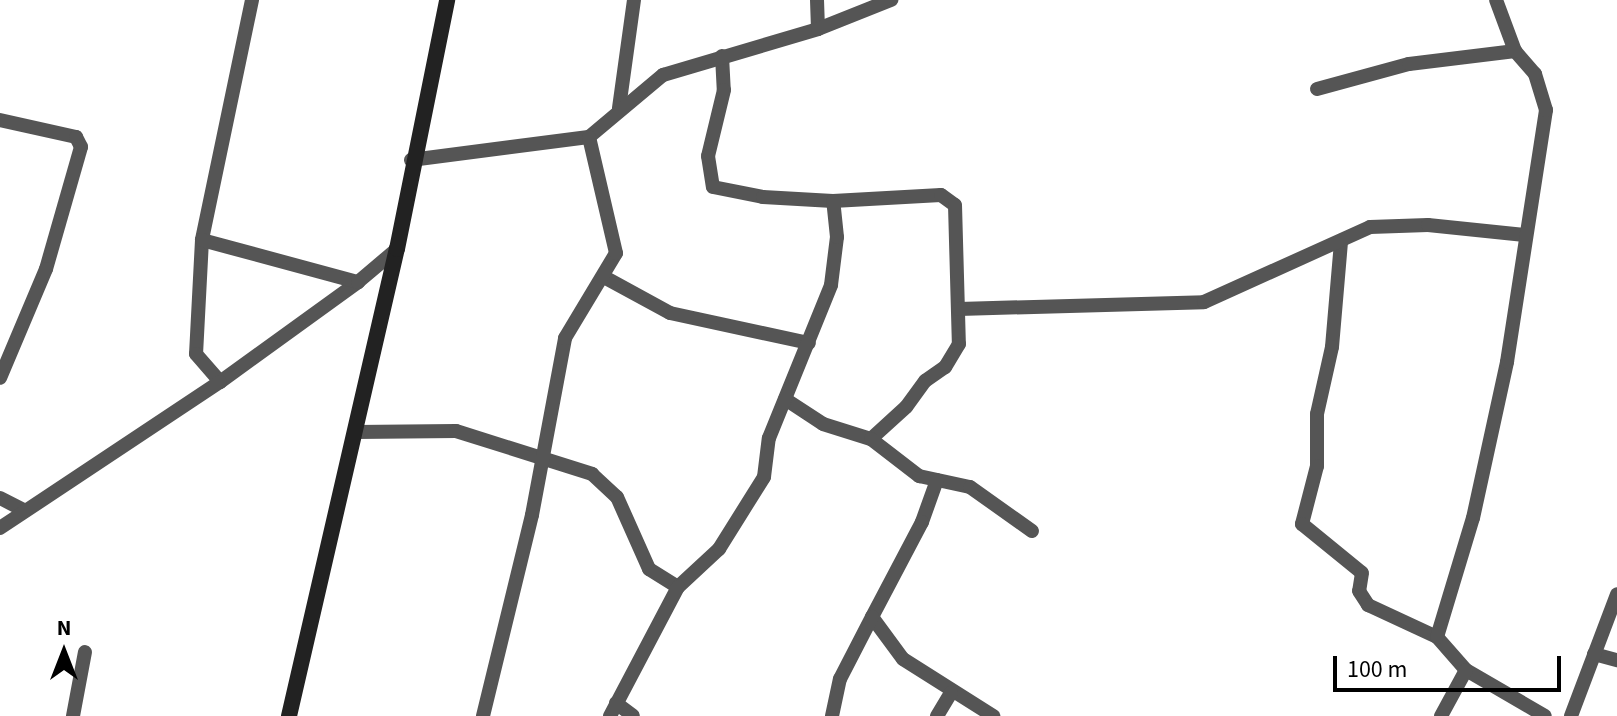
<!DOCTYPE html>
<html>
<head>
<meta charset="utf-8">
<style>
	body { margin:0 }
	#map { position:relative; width:1617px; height:716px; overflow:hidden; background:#fff; font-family:"Source Sans 3",sans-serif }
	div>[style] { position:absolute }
	.street>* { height:14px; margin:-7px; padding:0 7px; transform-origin:7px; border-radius:7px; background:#555 }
	.secondary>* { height:16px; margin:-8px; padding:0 8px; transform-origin:8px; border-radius:8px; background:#222 }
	span { translate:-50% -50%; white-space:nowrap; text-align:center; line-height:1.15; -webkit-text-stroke:7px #fff; paint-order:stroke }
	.north { position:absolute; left:24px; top:612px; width:80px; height:80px; -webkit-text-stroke:6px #fff; paint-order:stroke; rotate:0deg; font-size:22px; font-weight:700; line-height:32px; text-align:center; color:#000 }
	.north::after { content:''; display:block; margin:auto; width:28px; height:36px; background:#000; clip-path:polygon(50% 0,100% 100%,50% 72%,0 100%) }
	.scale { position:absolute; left:1333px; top:656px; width:228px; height:36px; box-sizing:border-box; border:4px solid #000; border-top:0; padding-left:10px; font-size:24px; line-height:28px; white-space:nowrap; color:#000; -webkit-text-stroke:6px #fff; paint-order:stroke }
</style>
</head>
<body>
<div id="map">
	<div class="street">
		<div style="left:252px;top:0;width:245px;rotate:101.8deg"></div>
		<div style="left:202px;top:240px;width:114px;rotate:93deg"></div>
		<div style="left:196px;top:354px;width:37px;rotate:49deg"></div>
		<div style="left:220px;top:382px;width:170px;rotate:-35.9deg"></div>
		<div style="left:817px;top:0;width:29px;rotate:88deg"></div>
		<div style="left:722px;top:56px;width:34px;rotate:87deg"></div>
		<div style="left:724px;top:90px;width:68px;rotate:103.6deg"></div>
		<div style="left:708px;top:156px;width:31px;rotate:81deg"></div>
		<div style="left:713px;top:187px;width:51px;rotate:11.3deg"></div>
		<div style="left:763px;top:197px;width:70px;rotate:3.3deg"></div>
		<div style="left:833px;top:201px;width:108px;rotate:-3.2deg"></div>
		<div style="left:941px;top:195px;width:17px;rotate:36deg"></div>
		<div style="left:955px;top:205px;width:139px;rotate:88.4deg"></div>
		<div style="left:959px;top:344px;width:27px;rotate:121deg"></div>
		<div style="left:945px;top:367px;width:24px;rotate:145deg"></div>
		<div style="left:925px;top:381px;width:32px;rotate:126deg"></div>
		<div style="left:906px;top:407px;width:47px;rotate:137.6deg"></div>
		<div style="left:1317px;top:89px;width:95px;rotate:-15.2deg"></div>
		<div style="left:1409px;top:64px;width:107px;rotate:-7deg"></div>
		<div style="left:619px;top:108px;width:109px;rotate:-82.1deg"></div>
		<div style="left:0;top:120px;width:78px;rotate:12.6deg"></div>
		<div style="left:76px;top:137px;width:11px;rotate:63deg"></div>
		<div style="left:81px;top:147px;width:127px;rotate:106deg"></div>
		<div style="left:46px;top:269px;width:118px;rotate:112.9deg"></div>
		<div style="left:411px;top:160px;width:179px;rotate:-7.4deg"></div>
		<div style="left:589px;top:137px;width:97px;rotate:-40deg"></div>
		<div style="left:663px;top:75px;width:162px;rotate:-16.5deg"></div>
		<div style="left:818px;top:29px;width:79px;rotate:-21.7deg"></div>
		<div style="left:202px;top:240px;width:162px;rotate:15.1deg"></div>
		<div style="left:358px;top:282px;width:51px;rotate:-40.2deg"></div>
		<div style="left:1341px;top:242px;width:105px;rotate:94.9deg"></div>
		<div style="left:1332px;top:347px;width:69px;rotate:102.6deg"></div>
		<div style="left:1317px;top:414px;width:52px;rotate:90deg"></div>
		<div style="left:1317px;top:466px;width:60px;rotate:104.5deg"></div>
		<div style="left:1302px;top:524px;width:77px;rotate:39.2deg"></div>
		<div style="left:1362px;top:573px;width:18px;rotate:99deg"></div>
		<div style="left:1359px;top:591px;width:17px;rotate:57deg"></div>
		<div style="left:1368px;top:605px;width:76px;rotate:24.9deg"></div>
		<div style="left:1437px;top:637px;width:44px;rotate:48.7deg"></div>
		<div style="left:1466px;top:670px;width:91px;rotate:30.2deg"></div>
		<div style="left:604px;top:277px;width:75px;rotate:28.6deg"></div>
		<div style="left:670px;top:313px;width:142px;rotate:12.2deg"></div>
		<div style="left:959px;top:309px;width:245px;rotate:-1.6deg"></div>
		<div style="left:1204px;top:302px;width:182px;rotate:-24.3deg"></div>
		<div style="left:1370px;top:227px;width:58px;rotate:-2deg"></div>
		<div style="left:1428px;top:225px;width:97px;rotate:5.9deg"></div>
		<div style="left:785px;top:399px;width:45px;rotate:33.3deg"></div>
		<div style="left:823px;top:424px;width:50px;rotate:17.4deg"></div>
		<div style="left:871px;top:439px;width:61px;rotate:37.6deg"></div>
		<div style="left:919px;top:476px;width:52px;rotate:12.2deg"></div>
		<div style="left:970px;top:487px;width:76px;rotate:35.4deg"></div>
		<div style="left:356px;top:432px;width:100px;rotate:-0.6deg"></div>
		<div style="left:456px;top:431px;width:143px;rotate:17.5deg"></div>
		<div style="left:592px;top:474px;width:34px;rotate:43deg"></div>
		<div style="left:617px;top:497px;width:79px;rotate:66deg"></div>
		<div style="left:649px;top:569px;width:34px;rotate:32deg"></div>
		<div style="left:678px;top:587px;width:56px;rotate:-42.8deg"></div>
		<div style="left:719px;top:549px;width:85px;rotate:-58deg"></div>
		<div style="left:764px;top:477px;width:39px;rotate:-83deg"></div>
		<div style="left:769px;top:438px;width:165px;rotate:-67.9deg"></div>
		<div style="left:831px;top:285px;width:48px;rotate:-82.9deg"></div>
		<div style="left:837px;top:237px;width:36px;rotate:-96deg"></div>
		<div style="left:937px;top:480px;width:45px;rotate:109.7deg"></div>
		<div style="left:922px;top:522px;width:107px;rotate:117.8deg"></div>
		<div style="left:872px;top:617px;width:52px;rotate:53.6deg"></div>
		<div style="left:903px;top:659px;width:107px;rotate:32.3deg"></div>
		<div style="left:0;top:498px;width:27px;rotate:27deg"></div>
		<div style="left:0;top:528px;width:264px;rotate:-33.6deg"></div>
		<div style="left:1437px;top:637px;width:124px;rotate:-73.2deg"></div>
		<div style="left:1473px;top:518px;width:160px;rotate:-77.7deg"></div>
		<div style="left:1507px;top:362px;width:255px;rotate:-81.2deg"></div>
		<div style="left:1546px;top:110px;width:38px;rotate:-107deg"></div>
		<div style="left:1535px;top:74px;width:30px;rotate:-131deg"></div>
		<div style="left:1515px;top:51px;width:54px;rotate:-110.4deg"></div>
		<div style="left:1594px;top:654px;width:24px;rotate:15deg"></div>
		<div style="left:616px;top:703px;width:21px;rotate:37deg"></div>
		<div style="left:73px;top:716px;width:65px;rotate:-79.4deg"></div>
		<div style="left:483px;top:716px;width:207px;rotate:-76.3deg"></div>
		<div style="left:532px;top:515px;width:180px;rotate:-79.4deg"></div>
		<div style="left:565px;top:338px;width:99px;rotate:-59deg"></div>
		<div style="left:616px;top:253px;width:119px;rotate:-103.1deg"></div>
		<div style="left:610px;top:716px;width:146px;rotate:-62.2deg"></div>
		<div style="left:832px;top:716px;width:38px;rotate:-78deg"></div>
		<div style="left:840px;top:679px;width:70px;rotate:-62.7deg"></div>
		<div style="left:937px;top:716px;width:27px;rotate:-59deg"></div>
		<div style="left:1441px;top:716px;width:52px;rotate:-61.5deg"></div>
		<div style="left:1571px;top:716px;width:130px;rotate:-69.3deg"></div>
	</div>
	<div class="secondary">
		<div style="left:289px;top:716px;width:479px;rotate:-77deg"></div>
		<div style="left:397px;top:249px;width:254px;rotate:-78.6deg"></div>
	</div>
	<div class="north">N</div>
	<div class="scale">100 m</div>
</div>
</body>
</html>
